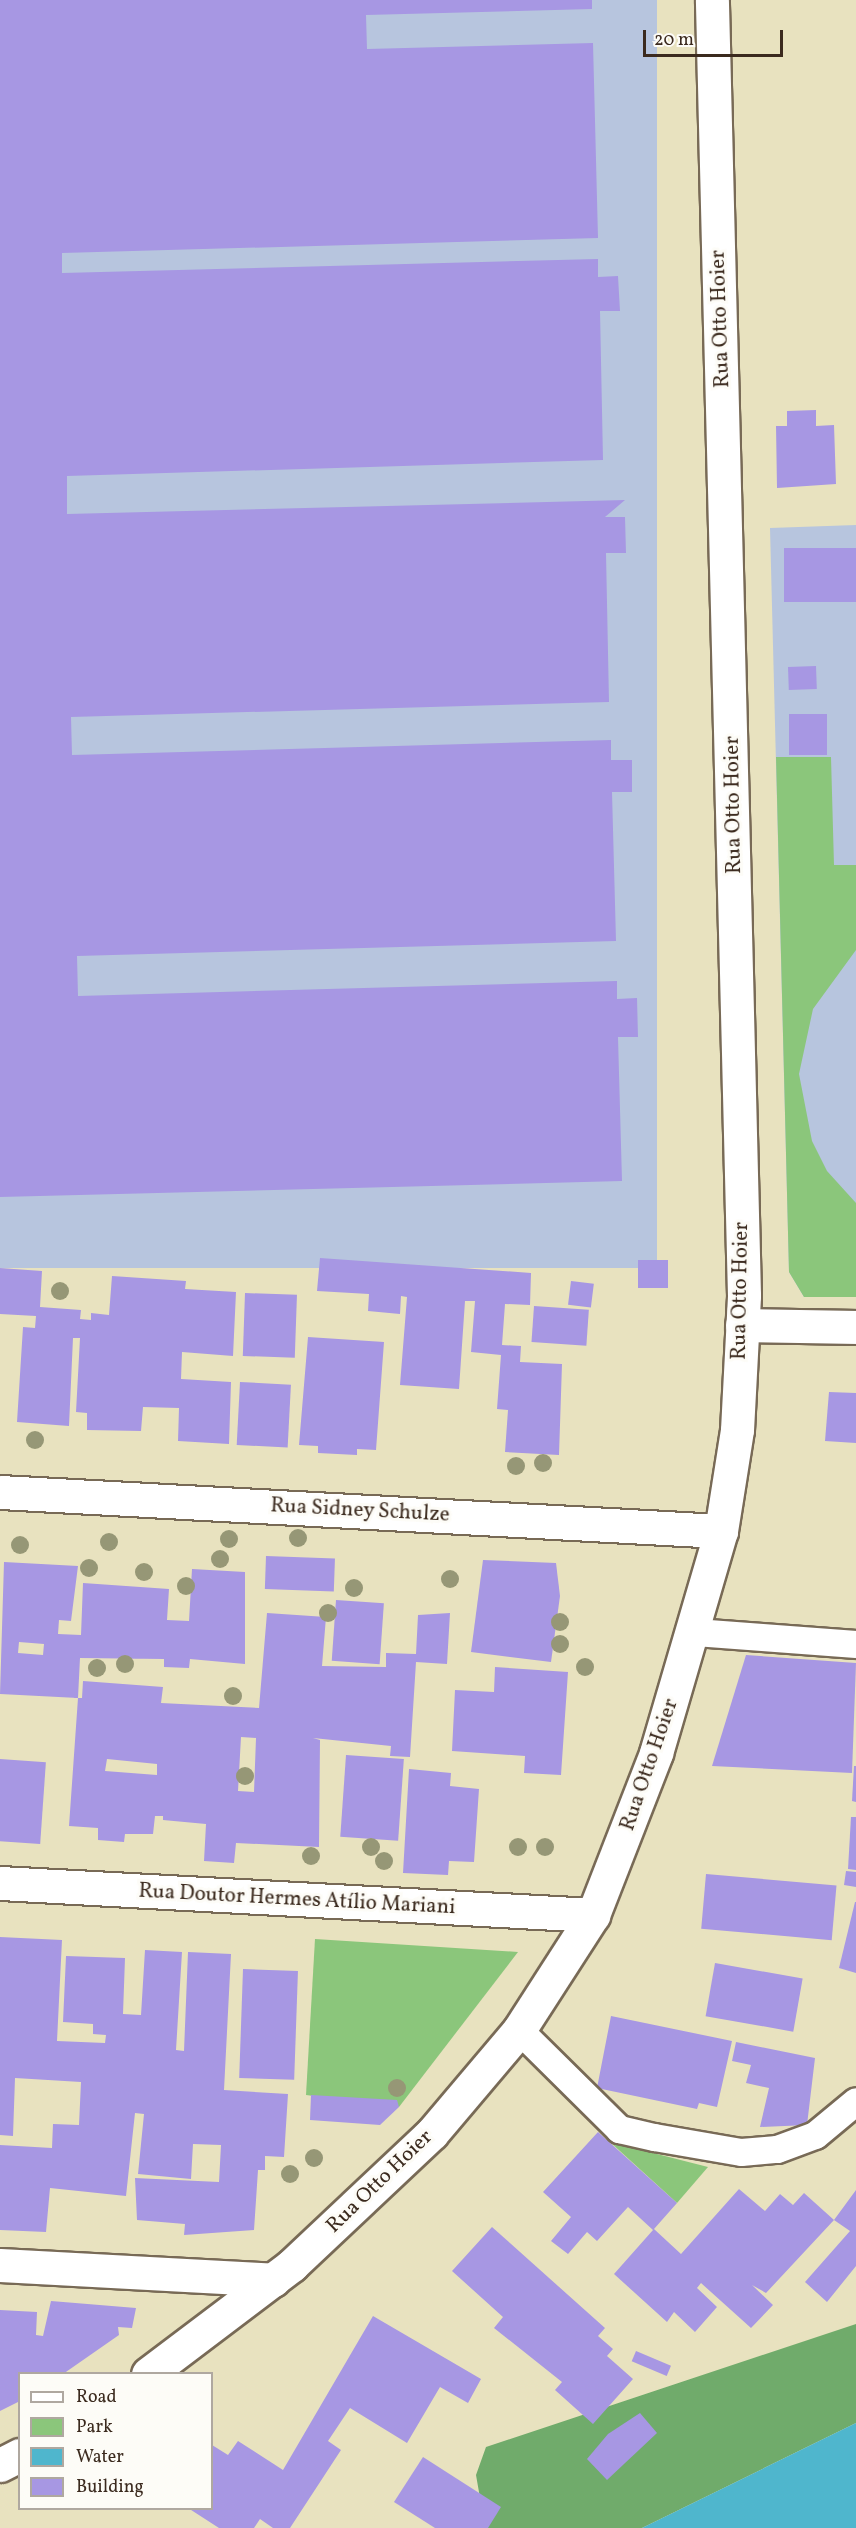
<!DOCTYPE html>
<html>
<head>
<meta charset="utf-8">
<style>
	body { margin:0 }
	#map { position:relative; width:856px; height:2528px; overflow:hidden; background:#e8e2bf; font-family:Vollkorn,serif }
	div>[style] { position:absolute }
	.industrial>* { inset:0; background:#b7c5de; transform-origin:0 0 }
	.green>* { inset:0; background:#8bc67b }
	.forest>* { inset:0; background:#70ab6b }
	.water>* { inset:0; background:#4fb6cd }
	.building>* { inset:0; background:#a797e3; transform-origin:0 0 }
	.roads { filter:drop-shadow(2px 0 #786a56) drop-shadow(-2px 0 #786a56) drop-shadow(0 2px #786a56) drop-shadow(0 -2px #786a56) }
	.lane>* { height:27px; margin:-13.5px; padding:0 13.5px; transform-origin:13.5px; border-radius:13.5px; background:#fff }
	.street>* { height:33px; margin:-16.5px; padding:0 16.5px; transform-origin:16.5px; border-radius:16.5px; background:#fff }
	.secondary>* { height:33px; margin:-16.5px; padding:0 16.5px; transform-origin:16.5px; border-radius:16.5px; background:#fff }
	.trees>* { width:18px; height:18px; margin:-9px; border-radius:50%; background:#969776 }
	span { translate:-50% -50%; white-space:nowrap; text-align:center; line-height:1.15; -webkit-text-stroke:6px #fdfcf7; paint-order:stroke }
	.street-label { font-size:21px; color:#3b2a1e }
	.legend { position:absolute; left:18px; top:2372px; width:195px; height:138px; box-sizing:border-box; background:#fdfcf7; border:2px solid #afa8a0; margin:0; padding:8px 10px; list-style:none; font-size:18px; color:#3b2a1e }
	.legend li { display:flex; align-items:center; gap:12px; height:30px }
	.legend b { width:30px; border:2px solid #afa8a0 }
	.scale { position:absolute; left:643px; top:30px; width:140px; height:27px; box-sizing:border-box; border:3px solid #3b2a1e; border-top:0; padding-left:8px; font-size:18px; line-height:21px; white-space:nowrap; color:#3b2a1e; -webkit-text-stroke:4px #fdfcf7; paint-order:stroke }
</style>
</head>
<body>
<div id="map">
	<div class="industrial">
		<div style="left:0;top:0;width:657px;height:1268px"></div>
		<div style="clip-path:polygon(856px 525px,856px 1297px,804px 1297px,789px 1272px,770px 528px)"></div>
	</div>
	<div class="green">
		<div style="clip-path:polygon(776px 757px,831px 757px,834px 865px,856px 865px,856px 950px,813px 1009px,799px 1074px,812px 1141px,827px 1171px,856px 1203px,856px 1297px,804px 1297px,789px 1272px)"></div>
		<div style="clip-path:polygon(315px 1939px,518px 1952px,399px 2107px,306px 2095px)"></div>
		<div style="clip-path:polygon(610px 2142px,708px 2167px,677px 2203px)"></div>
	</div>
	<div class="forest">
		<div style="clip-path:polygon(856px 2324px,856px 2423px,642px 2528px,476px 2528px,483px 2515px,476px 2475px,486px 2447px)"></div>
	</div>
	<div class="water">
		<div style="clip-path:polygon(856px 2423px,856px 2528px,642px 2528px)"></div>
	</div>
	<div class="building">
		<div style="clip-path:polygon(0 0,592px 0,592px 9px,366px 15px,367px 49px,593px 43px,598px 238px,62px 253px,62px 273px,598px 259px,598px 277px,618px 276px,620px 311px,600px 311px,603px 460px,67px 476px,67px 514px,625px 500px,605px 517px,625px 517px,626px 553px,606px 553px,609px 702px,71px 717px,72px 755px,611px 740px,611px 760px,632px 760px,632px 792px,612px 792px,616px 941px,77px 956px,78px 996px,617px 981px,617px 999px,637px 998px,638px 1037px,618px 1037px,622px 1181px,0 1197px)"></div>
		<div style="clip-path:polygon(816px 410px,816px 426px,834px 425px,836px 484px,777px 488px,776px 426px,787px 426px,787px 411px)"></div>
		<div style="left:856px;top:548px;width:54px;height:72px;rotate:90deg"></div>
		<div style="left:816px;top:666px;width:23px;height:28px;rotate:88deg"></div>
		<div style="left:789px;top:714px;width:38px;height:41px"></div>
		<div style="clip-path:polygon(320px 1258px,531px 1273px,530px 1305px,505px 1304px,502px 1345px,521px 1346px,520px 1362px,562px 1364px,559px 1455px,505px 1452px,508px 1410px,497px 1409px,501px 1355px,471px 1352px,475px 1301px,465px 1301px,459px 1389px,400px 1385px,407px 1297px,401px 1296px,400px 1314px,368px 1311px,369px 1294px,317px 1291px)"></div>
		<div style="left:668px;top:1260px;width:28px;height:30px;rotate:90deg"></div>
		<div style="clip-path:polygon(0 1268px,42px 1271px,40px 1307px,81px 1310px,80px 1319px,91px 1320px,91px 1313px,109px 1315px,112px 1276px,186px 1281px,185px 1289px,236px 1292px,233px 1356px,182px 1352px,181px 1379px,231px 1382px,229px 1444px,178px 1441px,179px 1408px,143px 1407px,141px 1431px,87px 1430px,87px 1413px,76px 1412px,80px 1338px,73px 1338px,69px 1426px,17px 1422px,23px 1327px,35px 1328px,36px 1316px,0 1314px)"></div>
		<div style="left:571px;top:1281px;width:23px;height:24px;rotate:7deg"></div>
		<div style="left:245px;top:1293px;width:52px;height:63px;rotate:2deg"></div>
		<div style="left:534px;top:1306px;width:55px;height:36px;rotate:4deg"></div>
		<div style="clip-path:polygon(308px 1337px,384px 1342px,376px 1450px,357px 1449px,357px 1455px,318px 1453px,318px 1446px,299px 1445px)"></div>
		<div style="left:240px;top:1382px;width:51px;height:63px;rotate:3deg"></div>
		<div style="clip-path:polygon(829px 1392px,856px 1393px,856px 1443px,825px 1441px)"></div>
		<div style="left:266px;top:1556px;width:69px;height:33px;rotate:2deg"></div>
		<div style="clip-path:polygon(483px 1560px,556px 1563px,560px 1596px,551px 1662px,471px 1652px)"></div>
		<div style="clip-path:polygon(evenodd,4px 1562px,78px 1566px,71px 1621px,59px 1620px,58px 1634px,81px 1635px,83px 1583px,169px 1589px,167px 1620px,189px 1621px,192px 1569px,245px 1572px,245px 1664px,190px 1659px,189px 1668px,164px 1667px,164px 1659px,80px 1658px,78px 1698px,82px 1698px,83px 1681px,163px 1687px,161px 1703px,259px 1708px,267px 1613px,326px 1617px,322px 1666px,386px 1667px,386px 1653px,416px 1654px,418px 1615px,450px 1613px,447px 1664px,416px 1662px,410px 1757px,390px 1756px,391px 1746px,313px 1738px,320px 1740px,319px 1847px,236px 1843px,234px 1863px,204px 1861px,206px 1824px,163px 1820px,163px 1816px,155px 1816px,153px 1834px,125px 1834px,124px 1842px,98px 1840px,98px 1828px,69px 1826px,78px 1698px,0 1694px,4px 1562px,19px 1642px,44px 1644px,43px 1655px,18px 1653px,19px 1642px,4px 1562px,241px 1737px,256px 1738px,254px 1792px,238px 1791px,241px 1737px,4px 1562px,107px 1759px,157px 1764px,157px 1775px,105px 1771px,107px 1759px)"></div>
		<div style="left:336px;top:1600px;width:48px;height:61px;rotate:4deg"></div>
		<div style="clip-path:polygon(746px 1655px,856px 1663px,852px 1773px,712px 1766px)"></div>
		<div style="clip-path:polygon(495px 1667px,568px 1672px,561px 1775px,524px 1773px,525px 1756px,452px 1751px,455px 1690px,494px 1692px)"></div>
		<div style="left:346px;top:1755px;width:58px;height:82px;rotate:4deg"></div>
		<div style="left:0;top:1759px;width:46px;height:82px;rotate:4deg"></div>
		<div style="clip-path:polygon(854px 1766px,856px 1766px,856px 1802px,852px 1801px)"></div>
		<div style="clip-path:polygon(409px 1769px,451px 1773px,450px 1786px,479px 1789px,474px 1862px,449px 1861px,448px 1875px,403px 1873px)"></div>
		<div style="clip-path:polygon(851px 1817px,856px 1817px,856px 1870px,848px 1869px)"></div>
		<div style="clip-path:polygon(846px 1871px,856px 1872px,856px 1887px,844px 1885px)"></div>
		<div style="left:706px;top:1874px;width:131px;height:55px;rotate:5deg"></div>
		<div style="clip-path:polygon(855px 1902px,856px 1902px,856px 1973px,839px 1968px)"></div>
		<div style="clip-path:polygon(0 1937px,62px 1940px,57px 2041px,105px 2043px,106px 2035px,93px 2034px,93px 2024px,63px 2022px,66px 1956px,125px 1958px,123px 2014px,141px 2015px,145px 1950px,182px 1952px,176px 2050px,184px 2051px,188px 1952px,231px 1954px,224px 2090px,288px 2094px,284px 2157px,265px 2156px,265px 2170px,258px 2170px,254px 2230px,184px 2235px,185px 2224px,137px 2220px,135px 2178px,219px 2182px,221px 2145px,193px 2144px,191px 2179px,138px 2174px,144px 2114px,135px 2113px,126px 2196px,50px 2188px,46px 2232px,0 2230px,0 2145px,52px 2148px,53px 2124px,79px 2125px,81px 2082px,15px 2078px,13px 2136px,0 2135px)"></div>
		<div style="left:715px;top:1963px;width:89px;height:54px;rotate:10deg"></div>
		<div style="left:243px;top:1969px;width:55px;height:109px;rotate:2deg"></div>
		<div style="clip-path:polygon(611px 2016px,732px 2041px,717px 2107px,699px 2103px,697px 2109px,597px 2088px)"></div>
		<div style="clip-path:polygon(736px 2042px,815px 2058px,807px 2125px,760px 2127px,769px 2088px,746px 2083px,751px 2065px,732px 2061px)"></div>
		<div style="clip-path:polygon(311px 2095px,397px 2100px,399px 2107px,380px 2125px,310px 2120px)"></div>
		<div style="clip-path:polygon(598px 2132px,677px 2203px,654px 2229px,681px 2254px,739px 2189px,765px 2211px,780px 2194px,793px 2205px,804px 2193px,834px 2220px,766px 2293px,752px 2285px,773px 2305px,751px 2328px,701px 2283px,697px 2288px,717px 2307px,695px 2332px,674px 2312px,667px 2322px,614px 2274px,653px 2230px,628px 2207px,597px 2241px,587px 2232px,568px 2254px,551px 2241px,571px 2217px,543px 2192px)"></div>
		<div style="clip-path:polygon(856px 2190px,856px 2266px,827px 2302px,805px 2282px,850px 2231px,834px 2220px)"></div>
		<div style="clip-path:polygon(492px 2227px,605px 2328px,598px 2336px,613px 2349px,607px 2356px,633px 2379px,593px 2424px,555px 2390px,562px 2382px,494px 2328px,503px 2317px,452px 2271px)"></div>
		<div style="clip-path:polygon(51px 2301px,136px 2308px,132px 2328px,118px 2327px,119px 2335px,63px 2374px,20px 2374px,20px 2401px,0 2411px,0 2310px,37px 2312px,36px 2335px,43px 2336px)"></div>
		<div style="clip-path:polygon(373px 2316px,481px 2379px,468px 2403px,440px 2387px,407px 2443px,350px 2408px,328px 2441px,341px 2450px,290px 2528px,273px 2528px,260px 2519px,254px 2528px,219px 2528px,188px 2508px,212px 2508px,212px 2445px,228px 2455px,238px 2441px,283px 2470px)"></div>
		<div style="left:636px;top:2351px;width:38px;height:11px;rotate:23deg"></div>
		<div style="clip-path:polygon(640px 2413px,657px 2433px,607px 2480px,587px 2459px,608px 2434px)"></div>
		<div style="clip-path:polygon(423px 2457px,501px 2507px,488px 2528px,435px 2528px,394px 2502px)"></div>
	</div>
	<div class="roads">
		<div class="lane">
			<div style="left:695px;top:1632px;width:161px;rotate:4.3deg"></div>
			<div style="left:519px;top:2030px;width:141px;rotate:44.7deg"></div>
			<div style="left:619px;top:2129px;width:36px;rotate:13deg"></div>
			<div style="left:654px;top:2137px;width:88px;rotate:9.8deg"></div>
			<div style="left:741px;top:2152px;width:36px;rotate:-5deg"></div>
			<div style="left:777px;top:2149px;width:40px;rotate:-20.2deg"></div>
			<div style="left:815px;top:2135px;width:53px;rotate:-39.7deg"></div>
		</div>
		<div class="street">
			<div style="left:0;top:1492px;width:722px;rotate:3.1deg"></div>
			<div style="left:0;top:1883px;width:594px;rotate:3.09deg"></div>
			<div style="left:0;top:2265px;width:274px;rotate:3.1deg"></div>
		</div>
		<div class="secondary">
			<div style="left:742px;top:1325px;width:114px;rotate:1deg"></div>
			<div style="left:148px;top:2374px;width:181px;rotate:-37.1deg"></div>
			<div style="left:292px;top:2265px;width:192px;rotate:-43.3deg"></div>
			<div style="left:432px;top:2133px;width:135px;rotate:-49.8deg"></div>
			<div style="left:519px;top:2030px;width:137px;rotate:-57.2deg"></div>
			<div style="left:593px;top:1915px;width:174px;rotate:-68.7deg"></div>
			<div style="left:656px;top:1753px;width:231px;rotate:-73.7deg"></div>
			<div style="left:721px;top:1531px;width:102px;rotate:-81deg"></div>
			<div style="left:737px;top:1430px;width:135px;rotate:-87deg"></div>
			<div style="left:744px;top:1295px;width:1295px;rotate:-91.42deg"></div>
			<div style="left:0;top:2465px;width:22px;rotate:-27deg"></div>
		</div>
	</div>
	<div class="trees">
		<div style="left:60px;top:1291px"></div>
		<div style="left:35px;top:1440px"></div>
		<div style="left:543px;top:1463px"></div>
		<div style="left:516px;top:1466px"></div>
		<div style="left:298px;top:1538px"></div>
		<div style="left:229px;top:1539px"></div>
		<div style="left:109px;top:1542px"></div>
		<div style="left:20px;top:1545px"></div>
		<div style="left:220px;top:1559px"></div>
		<div style="left:89px;top:1568px"></div>
		<div style="left:144px;top:1572px"></div>
		<div style="left:450px;top:1579px"></div>
		<div style="left:186px;top:1586px"></div>
		<div style="left:354px;top:1588px"></div>
		<div style="left:328px;top:1613px"></div>
		<div style="left:560px;top:1622px"></div>
		<div style="left:560px;top:1644px"></div>
		<div style="left:125px;top:1664px"></div>
		<div style="left:585px;top:1667px"></div>
		<div style="left:97px;top:1668px"></div>
		<div style="left:233px;top:1696px"></div>
		<div style="left:245px;top:1776px"></div>
		<div style="left:371px;top:1847px"></div>
		<div style="left:518px;top:1847px"></div>
		<div style="left:545px;top:1847px"></div>
		<div style="left:311px;top:1856px"></div>
		<div style="left:384px;top:1861px"></div>
		<div style="left:397px;top:2088px"></div>
		<div style="left:314px;top:2158px"></div>
		<div style="left:290px;top:2174px"></div>
	</div>
	<div class="street-label">
		<span style="left:721px;top:319px;rotate:-92deg">Rua Otto Hoier</span>
		<span style="left:734px;top:805px;rotate:-91deg">Rua Otto Hoier</span>
		<span style="left:741px;top:1291px;rotate:-89deg">Rua Otto Hoier</span>
		<span style="left:360px;top:1511px;rotate:3deg">Rua Sidney Schulze</span>
		<span style="left:650px;top:1765px;rotate:-71deg">Rua Otto Hoier</span>
		<span style="left:297px;top:1900px;rotate:3deg">Rua Doutor Hermes Atílio Mariani</span>
		<span style="left:380px;top:2182px;rotate:-44deg">Rua Otto Hoier</span>
	</div>
	<ul class="legend">
	<li><b style="height:8px;background:#fff"></b>Road</li>
	<li><b style="height:16px;background:#8bc67b"></b>Park</li>
	<li><b style="height:16px;background:#4fb6cd"></b>Water</li>
	<li><b style="height:16px;background:#a797e3"></b>Building</li>
	</ul>
	<div class="scale">20 m</div>
</div>
</body>
</html>
